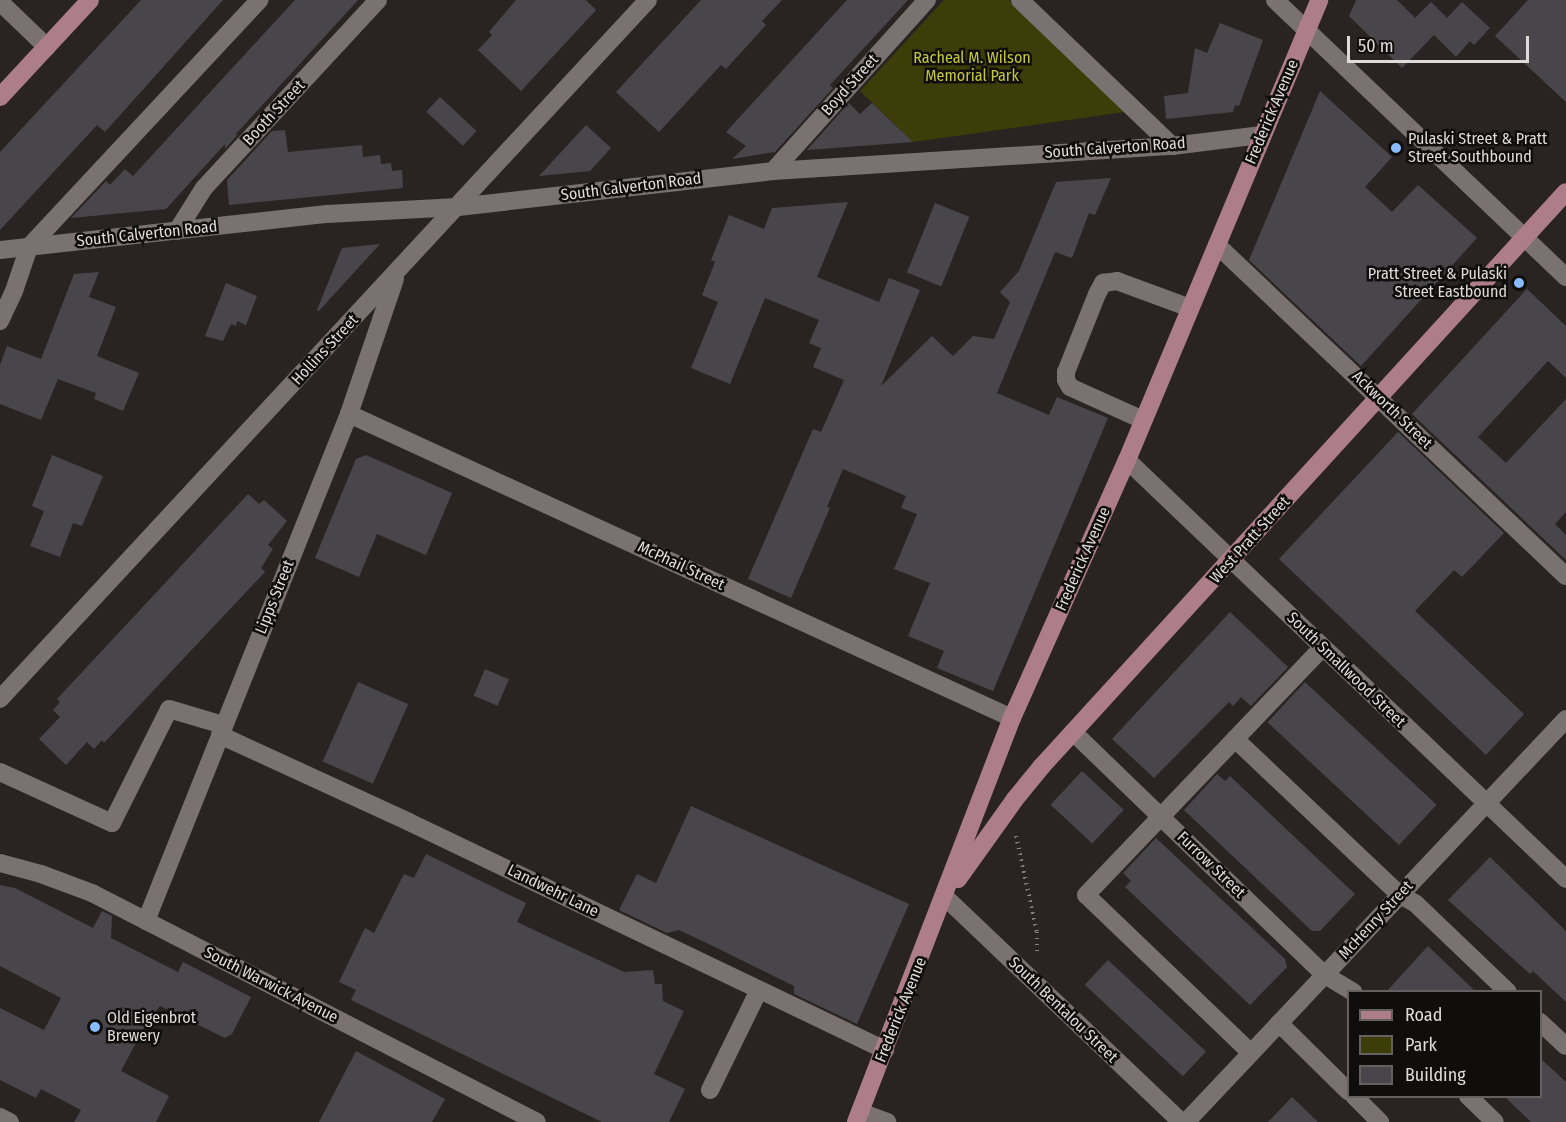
<!DOCTYPE html>
<html>
<head>
<meta charset="utf-8">
<style>
	body { margin:0 }
	#map { position:relative; width:1566px; height:1122px; overflow:hidden; background:#292422; font-family:"Fira Sans Condensed",sans-serif }
	div>[style] { position:absolute }
	.green>* { inset:0; background:#3c3d09 }
	.building>* { inset:0; background:#49464b; transform-origin:0 0 }
	.path>* { height:4px; margin-top:-2px; transform-origin:0; background:repeating-linear-gradient(90deg,#827d7c 0 1.5px,transparent 0 6px) }
	.minor>* { height:18px; margin:-9px; padding:0 9px; transform-origin:9px; border-radius:9px; background:#797270 }
	.major>* { height:18px; margin:-9px; padding:0 9px; transform-origin:9px; border-radius:9px; background:#ad7d8a }
	.dots>* { width:16px; height:16px; translate:-50% -50%; box-sizing:border-box; border:3px solid #100e0d; border-radius:50% }
	span { translate:-50% -50%; white-space:nowrap; text-align:center; line-height:1.15; -webkit-text-stroke:5px #100e0d; paint-order:stroke }
	.park-label { font-size:16px; color:#c5c83a }
	.street-label { font-size:16px; color:#dfdbda }
	.poi-label { font-size:16px; color:#dfdbda }
	.left { translate:0 -50%; text-align:left }
	.right { translate:-100% -50%; text-align:right }
	.legend { position:absolute; left:1347px; top:990px; width:195px; height:108px; box-sizing:border-box; background:#100e0d; border:2px solid #63605f; margin:0; padding:8px 10px; list-style:none; font-size:18px; color:#dfdbda }
	.legend li { display:flex; align-items:center; gap:12px; height:30px }
	.legend b { width:30px; border:2px solid #63605f }
	.scale { position:absolute; left:1347px; top:36px; width:182px; height:27px; box-sizing:border-box; border:3px solid #dfdbda; border-top:0; padding-left:8px; font-size:18px; line-height:21px; white-space:nowrap; color:#dfdbda; -webkit-text-stroke:4px #100e0d; paint-order:stroke }
</style>
</head>
<body>
<div id="map">
	<div class="green">
		<div style="clip-path:polygon(944px 0,1009px 0,1125px 112px,913px 142px,860px 91px)"></div>
	</div>
	<div class="building">
		<div style="clip-path:polygon(141px 0,223px 0,105px 132px,97px 125px,0 230px,0 152px)"></div>
		<div style="clip-path:polygon(295px 0,358px 0,235px 135px,238px 134px,225px 149px,225px 144px,166px 209px,71px 218px,106px 181px,110px 185px,125px 169px,133px 176px)"></div>
		<div style="clip-path:polygon(516px 0,586px 0,596px 10px,521px 91px,478px 50px,492px 35px,489px 32px)"></div>
		<div style="clip-path:polygon(701px 0,782px 0,762px 21px,766px 25px,726px 69px,721px 65px,659px 132px,616px 92px)"></div>
		<div style="clip-path:polygon(847px 0,908px 0,830px 85px,833px 88px,775px 152px,732px 159px,746px 146px,726px 132px)"></div>
		<div style="clip-path:polygon(1356px 0,1397px 0,1415px 18px,1431px 2px,1447px 18px,1462px 2px,1490px 28px,1474px 45px,1470px 41px,1456px 57px,1434px 35px,1402px 68px,1349px 16px)"></div>
		<div style="clip-path:polygon(1528px 0,1566px 0,1566px 102px,1495px 36px)"></div>
		<div style="clip-path:polygon(1220px 23px,1263px 40px,1239px 106px,1235px 105px,1233px 112px,1166px 119px,1164px 96px,1188px 93px,1195px 48px,1207px 53px)"></div>
		<div style="clip-path:polygon(1320px 91px,1392px 157px,1365px 187px,1392px 212px,1418px 185px,1477px 238px,1361px 366px,1249px 260px)"></div>
		<div style="left:440px;top:97px;width:50px;height:20px;rotate:43deg"></div>
		<div style="clip-path:polygon(849px 103px,860px 114px,872px 103px,913px 142px,807px 150px)"></div>
		<div style="clip-path:polygon(586px 125px,611px 148px,590px 171px,539px 176px)"></div>
		<div style="clip-path:polygon(285px 130px,288px 152px,362px 145px,363px 157px,380px 155px,381px 164px,391px 163px,392px 171px,402px 170px,403px 188px,229px 205px,227px 180px,272px 131px)"></div>
		<div style="clip-path:polygon(1111px 178px,1095px 215px,1089px 213px,1072px 258px,1055px 252px,997px 393px,1049px 415px,1057px 397px,1108px 418px,993px 691px,937px 668px,944px 651px,908px 636px,930px 583px,894px 569px,917px 514px,901px 508px,906px 496px,843px 469px,827px 507px,830px 508px,791px 598px,748px 579px,813px 429px,821px 432px,844px 380px,813px 367px,821px 348px,809px 343px,819px 320px,765px 298px,730px 384px,691px 368px,718px 302px,702px 295px,715px 262px,711px 260px,729px 215px,764px 229px,772px 208px,848px 202px,817px 277px,879px 302px,889px 278px,920px 290px,881px 386px,932px 336px,953px 356px,973px 336px,994px 339px,1010px 302px,1000px 292px,1019px 271px,1056px 182px)"></div>
		<div style="left:935px;top:203px;width:37px;height:75px;rotate:22deg"></div>
		<div style="clip-path:polygon(380px 244px,319px 311px,317px 310px,342px 248px)"></div>
		<div style="clip-path:polygon(99px 272px,89px 297px,116px 307px,97px 356px,139px 373px,123px 411px,94px 399px,96px 393px,58px 379px,41px 420px,0 404px,0 365px,7px 346px,41px 359px,74px 274px)"></div>
		<div style="clip-path:polygon(226px 283px,257px 296px,246px 325px,237px 321px,236px 326px,231px 324px,223px 341px,205px 336px)"></div>
		<div style="clip-path:polygon(1527px 289px,1566px 326px,1566px 378px,1548px 361px,1478px 437px,1506px 463px,1566px 399px,1566px 512px,1555px 524px,1566px 535px,1566px 560px,1412px 414px)"></div>
		<div style="clip-path:polygon(1398px 432px,1504px 533px,1462px 577px,1454px 570px,1415px 611px,1524px 714px,1486px 755px,1279px 559px)"></div>
		<div style="clip-path:polygon(52px 455px,103px 476px,82px 526px,73px 523px,60px 557px,30px 546px,44px 511px,32px 506px)"></div>
		<div style="clip-path:polygon(366px 455px,452px 493px,426px 555px,377px 534px,359px 577px,315px 558px,356px 459px)"></div>
		<div style="clip-path:polygon(248px 494px,259px 504px,264px 500px,287px 521px,268px 545px,273px 549px,261px 568px,265px 572px,104px 743px,102px 740px,94px 749px,87px 742px,66px 765px,39px 739px,60px 717px,53px 710px,60px 702px,57px 699px)"></div>
		<div style="clip-path:polygon(1230px 612px,1288px 667px,1251px 706px,1241px 697px,1233px 706px,1229px 702px,1154px 778px,1112px 739px)"></div>
		<div style="left:485px;top:669px;width:26px;height:29px;rotate:23deg"></div>
		<div style="left:358px;top:682px;width:55px;height:87px;rotate:24deg"></div>
		<div style="left:1305px;top:682px;width:180px;height:55px;rotate:43deg"></div>
		<div style="left:1082px;top:771px;width:57px;height:46px;rotate:43deg"></div>
		<div style="clip-path:polygon(1217px 774px,1225px 781px,1230px 776px,1355px 894px,1320px 931px,1312px 931px,1184px 810px)"></div>
		<div style="clip-path:polygon(691px 806px,909px 904px,857px 1024px,794px 994px,794px 986px,715px 947px,679px 930px,667px 933px,619px 910px,637px 874px,656px 883px)"></div>
		<div style="clip-path:polygon(1156px 838px,1285px 959px,1287px 967px,1250px 1005px,1125px 887px,1131px 881px,1123px 873px)"></div>
		<div style="clip-path:polygon(426px 854px,526px 903px,517px 922px,624px 972px,653px 970px,655px 984px,662px 984px,663px 1001px,684px 1011px,654px 1074px,685px 1089px,669px 1122px,602px 1122px,351px 1000px,356px 990px,339px 982px,365px 928px,374px 933px,404px 874px,414px 878px)"></div>
		<div style="clip-path:polygon(1490px 857px,1566px 931px,1566px 1002px,1533px 971px,1530px 974px,1448px 900px)"></div>
		<div style="clip-path:polygon(0 885px,15px 888px,93px 928px,102px 911px,112px 916px,111px 938px,178px 972px,183px 962px,251px 997px,232px 1034px,225px 1038px,160px 1006px,148px 1020px,121px 1071px,169px 1096px,156px 1122px,74px 1122px,81px 1110px,41px 1089px,36px 1098px,0 1080px,0 1008px,44px 1030px,61px 998px,0 966px)"></div>
		<div style="clip-path:polygon(1428px 946px,1476px 992px,1386px 992px)"></div>
		<div style="left:1108px;top:960px;width:134px;height:34px;rotate:43deg"></div>
		<div style="clip-path:polygon(356px 1051px,445px 1099px,432px 1122px,319px 1122px)"></div>
		<div style="clip-path:polygon(1540px 1058px,1566px 1082px,1566px 1122px,1531px 1122px,1504px 1096px,1540px 1096px)"></div>
		<div style="clip-path:polygon(1292px 1097px,1318px 1122px,1268px 1122px)"></div>
	</div>
	<div class="path">
		<div style="left:1016px;top:836px;width:98px;rotate:77.7deg"></div>
		<div style="left:1037px;top:932px;width:19px;rotate:90deg"></div>
	</div>
	<div class="minor">
		<div style="left:1020px;top:0;width:211px;rotate:43.8deg"></div>
		<div style="left:1275px;top:0;width:402px;rotate:43.6deg"></div>
		<div style="left:0;top:2px;width:65px;rotate:43.8deg"></div>
		<div style="left:773px;top:171px;width:230px;rotate:-48deg"></div>
		<div style="left:177px;top:231px;width:51px;rotate:-57.9deg"></div>
		<div style="left:204px;top:188px;width:256px;rotate:-47.2deg"></div>
		<div style="left:1217px;top:245px;width:481px;rotate:43.5deg"></div>
		<div style="left:0;top:250px;width:329px;rotate:-6.3deg"></div>
		<div style="left:327px;top:214px;width:131px;rotate:-3.1deg"></div>
		<div style="left:458px;top:207px;width:317px;rotate:-6.5deg"></div>
		<div style="left:773px;top:171px;width:400px;rotate:-3.6deg"></div>
		<div style="left:1172px;top:146px;width:91px;rotate:-7deg"></div>
		<div style="left:0;top:321px;width:33px;rotate:-65deg"></div>
		<div style="left:14px;top:291px;width:46px;rotate:-71.2deg"></div>
		<div style="left:29px;top:247px;width:338px;rotate:-47deg"></div>
		<div style="left:349px;top:414px;width:729px;rotate:24.63deg"></div>
		<div style="left:1143px;top:420px;width:80px;rotate:-155.7deg"></div>
		<div style="left:1070px;top:387px;width:8px;rotate:-120deg"></div>
		<div style="left:1066px;top:380px;width:8px;rotate:-90deg"></div>
		<div style="left:1066px;top:372px;width:84px;rotate:-68.3deg"></div>
		<div style="left:1097px;top:294px;width:13px;rotate:-61deg"></div>
		<div style="left:1103px;top:283px;width:14px;rotate:-8deg"></div>
		<div style="left:1117px;top:281px;width:78px;rotate:20.3deg"></div>
		<div style="left:1127px;top:460px;width:607px;rotate:43.66deg"></div>
		<div style="left:0;top:699px;width:953px;rotate:-47.17deg"></div>
		<div style="left:1073px;top:732px;width:350px;rotate:44deg"></div>
		<div style="left:1325px;top:975px;width:33px;rotate:31deg"></div>
		<div style="left:220px;top:735px;width:208px;rotate:24.7deg"></div>
		<div style="left:409px;top:822px;width:528px;rotate:25.59deg"></div>
		<div style="left:1235px;top:739px;width:227px;rotate:43.4deg"></div>
		<div style="left:1400px;top:895px;width:18px;rotate:29deg"></div>
		<div style="left:1416px;top:904px;width:127px;rotate:43.7deg"></div>
		<div style="left:0;top:772px;width:123px;rotate:24.5deg"></div>
		<div style="left:112px;top:823px;width:127px;rotate:-63.4deg"></div>
		<div style="left:169px;top:709px;width:56px;rotate:16.5deg"></div>
		<div style="left:0;top:863px;width:42px;rotate:15deg"></div>
		<div style="left:41px;top:874px;width:54px;rotate:20.4deg"></div>
		<div style="left:92px;top:893px;width:500px;rotate:27.23deg"></div>
		<div style="left:945px;top:897px;width:326px;rotate:43.6deg"></div>
		<div style="left:146px;top:921px;width:546px;rotate:-68.18deg"></div>
		<div style="left:349px;top:414px;width:143px;rotate:-71.2deg"></div>
		<div style="left:1540px;top:1022px;width:35px;rotate:43deg"></div>
		<div style="left:1279px;top:1023px;width:97px;rotate:44.6deg"></div>
		<div style="left:1251px;top:1053px;width:228px;rotate:-136.2deg"></div>
		<div style="left:1086px;top:895px;width:343px;rotate:-46.3deg"></div>
		<div style="left:710px;top:1090px;width:111px;rotate:-63.9deg"></div>
		<div style="left:1354px;top:1096px;width:37px;rotate:45deg"></div>
		<div style="left:1468px;top:1096px;width:37px;rotate:44deg"></div>
		<div style="left:860px;top:1112px;width:29px;rotate:20deg"></div>
		<div style="left:0;top:1117px;width:11px;rotate:27deg"></div>
		<div style="left:1186px;top:1122px;width:554px;rotate:-46.68deg"></div>
	</div>
	<div class="major">
		<div style="left:0;top:97px;width:132px;rotate:-47.1deg"></div>
		<div style="left:958px;top:879px;width:98px;rotate:-54.5deg"></div>
		<div style="left:1015px;top:799px;width:43px;rotate:-50.7deg"></div>
		<div style="left:1042px;top:766px;width:777px;rotate:-47.61deg"></div>
		<div style="left:856px;top:1122px;width:433px;rotate:-68.9deg"></div>
		<div style="left:1012px;top:718px;width:282px;rotate:-66deg"></div>
		<div style="left:1127px;top:460px;width:498px;rotate:-67.3deg"></div>
	</div>
	<div class="dots">
		<div style="left:1396px;top:148px;background:#87bbfb"></div>
		<div style="left:1519px;top:283px;background:#87bbfb"></div>
		<div style="left:95px;top:1027px;background:#87bbfb"></div>
	</div>
	<div class="park-label">
		<span style="left:972px;top:67px">Racheal M. Wilson<br>Memorial Park</span>
	</div>
	<div class="street-label">
		<span style="left:850px;top:85px;rotate:-48deg">Boyd Street</span>
		<span style="left:1272px;top:112px;rotate:-67deg">Frederick Avenue</span>
		<span style="left:274px;top:113px;rotate:-47deg">Booth Street</span>
		<span style="left:1115px;top:148px;rotate:-4deg">South Calverton Road</span>
		<span style="left:631px;top:187px;rotate:-7deg">South Calverton Road</span>
		<span style="left:147px;top:234px;rotate:-6deg">South Calverton Road</span>
		<span style="left:325px;top:350px;rotate:-47deg">Hollins Street</span>
		<span style="left:1392px;top:410px;rotate:44deg">Ackworth Street</span>
		<span style="left:1250px;top:540px;rotate:-48deg">West Pratt Street</span>
		<span style="left:1083px;top:559px;rotate:-66deg">Frederick Avenue</span>
		<span style="left:681px;top:566px;rotate:25deg">McPhail Street</span>
		<span style="left:275px;top:597px;rotate:-68deg">Lipps Street</span>
		<span style="left:1346px;top:670px;rotate:44deg">South Smallwood Street</span>
		<span style="left:1211px;top:865px;rotate:44deg">Furrow Street</span>
		<span style="left:553px;top:891px;rotate:26deg">Landwehr Lane</span>
		<span style="left:1376px;top:920px;rotate:-47deg">McHenry Street</span>
		<span style="left:271px;top:985px;rotate:27deg">South Warwick Avenue</span>
		<span style="left:901px;top:1010px;rotate:-68deg">Frederick Avenue</span>
		<span style="left:1063px;top:1010px;rotate:44deg">South Bentalou Street</span>
	</div>
	<div class="poi-label">
		<span class="left" style="left:1408px;top:148px">Pulaski Street &amp; Pratt<br>Street Southbound</span>
		<span class="right" style="left:1507px;top:283px">Pratt Street &amp; Pulaski<br>Street Eastbound</span>
		<span class="left" style="left:107px;top:1027px">Old Eigenbrot<br>Brewery</span>
	</div>
	<ul class="legend">
	<li><b style="height:8px;background:#ad7d8a"></b>Road</li>
	<li><b style="height:16px;background:#3c3d09"></b>Park</li>
	<li><b style="height:16px;background:#49464b"></b>Building</li>
	</ul>
	<div class="scale">50 m</div>
</div>
</body>
</html>
